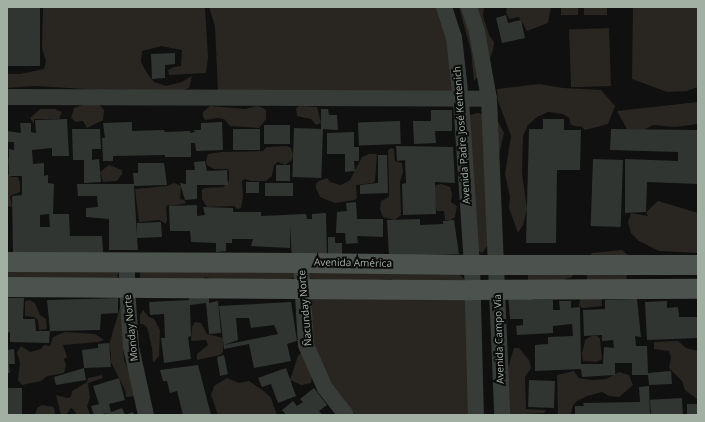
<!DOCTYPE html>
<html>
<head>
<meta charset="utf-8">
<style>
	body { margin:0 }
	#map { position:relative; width:705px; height:422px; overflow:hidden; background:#0f100f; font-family:"Open Sans",sans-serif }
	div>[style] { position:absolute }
	.green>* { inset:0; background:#292622; transform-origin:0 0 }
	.building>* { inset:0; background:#313532; transform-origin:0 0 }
	.minor>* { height:16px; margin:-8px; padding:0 8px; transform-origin:8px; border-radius:8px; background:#373c38 }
	.major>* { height:20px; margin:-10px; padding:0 10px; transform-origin:10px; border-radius:10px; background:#4c534e }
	span { translate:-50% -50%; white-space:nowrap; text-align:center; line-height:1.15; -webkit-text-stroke:4px #0a0b0a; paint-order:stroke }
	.street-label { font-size:10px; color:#a1b0a3 }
	.frame { position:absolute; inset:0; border:8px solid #a1b0a3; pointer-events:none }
</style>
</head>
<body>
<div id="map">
	<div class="green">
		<div style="clip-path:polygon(43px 7px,205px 7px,208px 57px,206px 73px,169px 75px,168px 70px,174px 67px,181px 66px,182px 50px,161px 46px,142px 51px,141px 62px,147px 73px,154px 82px,166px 86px,182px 82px,192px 76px,189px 88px,158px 98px,137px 95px,126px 89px,103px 90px,35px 86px,7px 88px,7px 74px,20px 74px,44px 69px,46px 61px,42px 48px)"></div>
		<div style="clip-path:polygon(209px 7px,437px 7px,449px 40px,453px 93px,218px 92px,215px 26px)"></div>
		<div style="clip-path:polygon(459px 7px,484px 7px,483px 16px,489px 35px,494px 42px,493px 50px,487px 66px,474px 81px,471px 51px)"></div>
		<div style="clip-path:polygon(507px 7px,551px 7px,548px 23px,527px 31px,519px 17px,509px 19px,506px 12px)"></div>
		<div style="left:561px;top:7px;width:17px;height:8px"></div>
		<div style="left:584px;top:7px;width:23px;height:8px"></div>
		<div style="clip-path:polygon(633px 7px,698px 7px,698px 87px,687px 91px,667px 92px,632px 79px)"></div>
		<div style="left:609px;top:28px;width:58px;height:40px;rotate:88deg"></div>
		<div style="clip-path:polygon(539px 84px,563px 88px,601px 90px,615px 106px,608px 124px,585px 130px,582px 127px,571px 125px,569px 118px,563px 114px,548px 112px,537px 117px,528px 125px,523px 136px,522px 173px,527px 209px,523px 225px,518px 233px,509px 208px,510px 197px,505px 174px,511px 136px,498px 101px,497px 89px)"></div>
		<div style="clip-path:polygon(85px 101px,96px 101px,104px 110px,103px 120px,87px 128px,83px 121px,76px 122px,71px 118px,74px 108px,83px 105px)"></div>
		<div style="clip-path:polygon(698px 102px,698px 124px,675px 127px,653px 125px,644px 130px,627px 129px,617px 111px)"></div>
		<div style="clip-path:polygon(210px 106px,246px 109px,256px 106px,261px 107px,266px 110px,266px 119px,259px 128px,230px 126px,224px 119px,218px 118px,205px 120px,203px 117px,203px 112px)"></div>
		<div style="clip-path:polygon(300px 106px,317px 107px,321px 123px,316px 125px,311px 119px,297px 116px,296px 108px)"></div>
		<div style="clip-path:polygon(40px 109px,55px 109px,62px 112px,59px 119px,34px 119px,34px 124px,30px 118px)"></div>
		<div style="clip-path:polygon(478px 113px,496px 118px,504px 133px,499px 155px,494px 164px,499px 203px,502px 211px,490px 223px,492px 240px,482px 253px,477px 250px,465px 116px)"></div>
		<div style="clip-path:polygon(287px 146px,291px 148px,293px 154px,292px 160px,285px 165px,278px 162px,274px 165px,272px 176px,268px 179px,266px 181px,251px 181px,245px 179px,242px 181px,243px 196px,241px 208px,238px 209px,234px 206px,207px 207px,202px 199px,202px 190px,204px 188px,223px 187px,228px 183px,229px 180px,229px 171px,227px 169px,214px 169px,207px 165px,206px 162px,208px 154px,221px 152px,263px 151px,267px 147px)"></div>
		<div style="clip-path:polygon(391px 148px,394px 149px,395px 161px,402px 163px,403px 172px,400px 182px,401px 215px,395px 220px,383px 217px,380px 209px,381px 201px,389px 197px,388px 150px)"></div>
		<div style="clip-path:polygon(7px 154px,9px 160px,8px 174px,12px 177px,18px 177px,20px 183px,20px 192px,10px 196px,12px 207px,7px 206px)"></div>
		<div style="clip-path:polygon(369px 154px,377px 154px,375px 181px,373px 183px,356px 185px,357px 198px,355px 200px,335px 203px,320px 197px,316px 188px,316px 184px,319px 181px,327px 178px,330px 182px,341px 185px,350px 180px,362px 157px)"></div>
		<div style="clip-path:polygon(109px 165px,122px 170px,122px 174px,117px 181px,103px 182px,100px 172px)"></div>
		<div style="clip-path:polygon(174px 183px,181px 186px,180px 199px,184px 200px,186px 203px,172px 206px,167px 205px,166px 208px,167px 219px,166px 224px,159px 220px,139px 222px,135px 189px,167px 186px)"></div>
		<div style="clip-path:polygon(441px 184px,450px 187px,452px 194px,451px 202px,457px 206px,455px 217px,451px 220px,445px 220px,444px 211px,437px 211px,435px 207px,435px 188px,436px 185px)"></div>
		<div style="clip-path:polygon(658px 201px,698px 213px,698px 253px,659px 251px,639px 241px,631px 233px,628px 222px,631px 213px,648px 216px,646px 212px)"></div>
		<div style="clip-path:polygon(622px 250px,630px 257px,625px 286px,601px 297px,602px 306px,583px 308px,579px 306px,581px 292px,587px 280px,586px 261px,592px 253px)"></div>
		<div style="clip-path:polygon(15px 267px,119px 270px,117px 278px,7px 279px,7px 272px)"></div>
		<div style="clip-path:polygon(455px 270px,464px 279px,472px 297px,476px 415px,356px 415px,329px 382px,313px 342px,311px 296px,401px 283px,391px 279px,361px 281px,295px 278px,275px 281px,217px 282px,206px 277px,194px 285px,147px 280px,140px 278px,140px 271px,286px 271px,309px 275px,314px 271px)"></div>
		<div style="clip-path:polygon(528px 272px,574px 272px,572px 277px,563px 280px,528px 282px)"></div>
		<div style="clip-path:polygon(29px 300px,35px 303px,40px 315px,46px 319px,47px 329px,39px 330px,38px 320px,34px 317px,25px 316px,25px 302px)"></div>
		<div style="clip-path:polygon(121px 304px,124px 360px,138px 396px,126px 397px,125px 390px,111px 362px,111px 354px,109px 345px)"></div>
		<div style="clip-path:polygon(143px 310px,149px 317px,154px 319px,160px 330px,159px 356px,153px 363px,152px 348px,147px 327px,143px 324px,140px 324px,140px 315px)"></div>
		<div style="clip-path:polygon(195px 322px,201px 323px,207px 334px,223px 338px,223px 352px,220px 355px,197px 360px,197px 354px,208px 345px,206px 340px,191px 341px,192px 327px)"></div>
		<div style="clip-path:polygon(65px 332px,95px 334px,104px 340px,98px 342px,63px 345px,67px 357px,64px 359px,66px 365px,64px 373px,47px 376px,41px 381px,22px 385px,18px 380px,20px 363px,17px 352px,21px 346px,30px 352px,41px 349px,44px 345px,50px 346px,53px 337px)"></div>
		<div style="clip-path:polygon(591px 336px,597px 336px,600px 339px,602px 359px,597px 362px,583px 361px,582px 354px,585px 340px)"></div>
		<div style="clip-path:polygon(678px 341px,686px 348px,698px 351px,698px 400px,685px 390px,682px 381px,669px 368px,671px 357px,669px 351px,654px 349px,654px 342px)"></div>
		<div style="clip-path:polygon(514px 348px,519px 348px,529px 360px,531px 368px,525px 377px,526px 409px,546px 410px,544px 413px,505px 415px,503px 384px)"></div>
		<div style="clip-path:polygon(303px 351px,312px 377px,311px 383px,301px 385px,290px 380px,298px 356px)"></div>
		<div style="clip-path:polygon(574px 371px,579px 378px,592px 380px,606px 379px,619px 372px,629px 375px,633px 385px,619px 397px,609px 396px,602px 392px,587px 396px,577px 401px,573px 405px,571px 414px,573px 415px,558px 415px,557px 375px)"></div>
		<div style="clip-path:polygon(102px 375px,103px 378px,88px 383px,90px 398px,87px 406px,90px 415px,76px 415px,75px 411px,71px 408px,66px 415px,61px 415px,56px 395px,67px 398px,71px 397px,72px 391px,87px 382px,88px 378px)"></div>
		<div style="clip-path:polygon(227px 378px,239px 383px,249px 381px,265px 392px,271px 398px,277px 415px,218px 415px,211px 395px,214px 386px)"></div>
		<div style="clip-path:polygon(42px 405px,54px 407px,55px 415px,35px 415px,37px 408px)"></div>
	</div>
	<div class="building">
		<div style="left:7px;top:7px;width:33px;height:59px"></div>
		<div style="clip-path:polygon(506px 15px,508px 23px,521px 20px,525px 38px,502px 43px,496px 18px)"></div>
		<div style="clip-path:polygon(175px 53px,175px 64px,165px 65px,165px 78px,152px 79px,151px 54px)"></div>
		<div style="clip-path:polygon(321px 109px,328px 109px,329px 115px,337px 115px,338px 130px,321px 129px)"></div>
		<div style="clip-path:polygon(431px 110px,452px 110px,452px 131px,435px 131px,436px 143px,414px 144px,413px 121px,431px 121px)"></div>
		<div style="clip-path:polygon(evenodd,67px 119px,69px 156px,52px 156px,52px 148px,32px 150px,33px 164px,44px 163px,44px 176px,48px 175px,48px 183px,54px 184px,53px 214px,69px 214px,70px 236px,102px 236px,104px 263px,13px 253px,12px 196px,22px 195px,22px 176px,9px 176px,9px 149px,14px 150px,14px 142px,7px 142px,7px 131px,21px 133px,20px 123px,31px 123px,31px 132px,36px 133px,35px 120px,67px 119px,49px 214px,50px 227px,40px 227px,40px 215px,49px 214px)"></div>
		<div style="clip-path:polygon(543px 119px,564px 119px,564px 130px,581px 130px,580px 170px,557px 170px,556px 243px,526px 243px,529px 129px,543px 129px)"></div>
		<div style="left:400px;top:121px;width:23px;height:42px;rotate:88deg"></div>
		<div style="clip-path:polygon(132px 122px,132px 131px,164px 130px,165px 132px,190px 131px,190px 133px,195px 132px,194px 130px,201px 130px,201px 123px,222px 122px,223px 150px,196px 151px,195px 143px,191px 143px,191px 157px,165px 157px,165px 155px,113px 156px,113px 161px,103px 161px,102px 138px,105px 138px,103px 123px)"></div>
		<div style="left:264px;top:125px;width:26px;height:19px"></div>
		<div style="left:294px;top:128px;width:29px;height:49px;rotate:2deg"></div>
		<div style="clip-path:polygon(72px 129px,100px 129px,101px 149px,92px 149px,92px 160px,99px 159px,101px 182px,84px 183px,84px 160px,73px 160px)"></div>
		<div style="left:233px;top:129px;width:27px;height:21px"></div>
		<div style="clip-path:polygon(611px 129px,698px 130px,698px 184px,647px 182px,646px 212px,625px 213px,625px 159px,678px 161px,678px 152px,610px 150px)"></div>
		<div style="clip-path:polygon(354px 132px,354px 147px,359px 147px,359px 161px,354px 161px,355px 171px,345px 172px,345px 154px,327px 154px,327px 133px)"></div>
		<div style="clip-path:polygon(396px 146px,453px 147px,455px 183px,435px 182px,436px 214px,403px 215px,402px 184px,406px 183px,405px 160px,397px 161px)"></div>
		<div style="clip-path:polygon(378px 155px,387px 155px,388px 193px,360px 194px,360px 185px,378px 183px)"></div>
		<div style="left:593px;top:159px;width:30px;height:67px;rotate:2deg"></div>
		<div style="clip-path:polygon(205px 161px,207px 171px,227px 170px,228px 185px,197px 185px,197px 199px,185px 200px,180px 183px,186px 184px,186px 170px,195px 170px,194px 162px)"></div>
		<div style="clip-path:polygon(138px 163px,164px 163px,167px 185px,134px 186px,137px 236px,137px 223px,161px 222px,162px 237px,137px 238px,138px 250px,109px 250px,109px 219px,86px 217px,86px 208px,98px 207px,97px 196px,78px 196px,77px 184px,134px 184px,133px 173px,138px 173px)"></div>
		<div style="left:276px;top:165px;width:14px;height:16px"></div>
		<div style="left:246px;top:182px;width:13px;height:11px"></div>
		<div style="left:265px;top:183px;width:28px;height:13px"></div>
		<div style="clip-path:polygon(356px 202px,357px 219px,383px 219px,383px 237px,357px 236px,358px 243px,346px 244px,345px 233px,336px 233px,337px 212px,347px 211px,346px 203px)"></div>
		<div style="clip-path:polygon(197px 205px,197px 216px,205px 215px,203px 207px,233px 208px,233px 212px,261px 212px,261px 216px,306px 214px,307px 219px,312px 219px,312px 214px,326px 213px,327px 259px,292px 260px,290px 225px,290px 248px,251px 246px,253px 239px,232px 239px,232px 243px,226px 243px,226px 251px,216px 252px,216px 243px,191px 242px,190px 231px,170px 231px,169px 206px)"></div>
		<div style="clip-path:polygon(420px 219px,420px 225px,443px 224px,443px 221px,454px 220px,459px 254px,389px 256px,387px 220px)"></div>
		<div style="clip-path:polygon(328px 237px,335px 237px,335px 243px,342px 243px,342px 256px,328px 256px)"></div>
		<div style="clip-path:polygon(508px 294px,533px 294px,532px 300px,553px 300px,553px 310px,560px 310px,559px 301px,571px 301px,571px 308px,580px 307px,581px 364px,603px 364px,604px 347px,614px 348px,613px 340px,602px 341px,602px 335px,584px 336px,583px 310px,605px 309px,605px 300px,637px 299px,641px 337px,635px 336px,636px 346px,647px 346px,648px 373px,671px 371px,672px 384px,649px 385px,648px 375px,632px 375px,632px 363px,615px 363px,615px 375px,582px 377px,581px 369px,535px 371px,535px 345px,548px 344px,548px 337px,573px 336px,572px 324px,553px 326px,553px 333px,517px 335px,516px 326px,523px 325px,523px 319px,510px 319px)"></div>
		<div style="clip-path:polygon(189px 297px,209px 297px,209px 303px,218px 301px,221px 333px,209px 334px,206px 303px,190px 305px,191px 336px,188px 337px,191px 359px,164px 363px,161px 338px,165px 338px,164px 314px,150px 315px,149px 302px,189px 300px)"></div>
		<div style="clip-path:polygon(7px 298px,24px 298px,23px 319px,35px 319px,36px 331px,50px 331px,47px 300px,118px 298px,118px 313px,101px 314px,100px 330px,50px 331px,49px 343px,10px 342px,10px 332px,7px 333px)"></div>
		<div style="clip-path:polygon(667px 301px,667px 308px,678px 307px,679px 317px,698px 317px,698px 338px,647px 340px,645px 302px)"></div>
		<div style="clip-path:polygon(evenodd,291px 302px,297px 341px,287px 344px,291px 361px,254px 368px,249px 344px,224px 349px,219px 306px,291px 302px,236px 318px,249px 318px,251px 328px,274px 325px,278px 334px,224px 345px,238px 340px,236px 318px)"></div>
		<div style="clip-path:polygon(109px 343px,111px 367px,84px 368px,86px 380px,56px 385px,54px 377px,84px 368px,82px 350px,98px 348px,98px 344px)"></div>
		<div style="clip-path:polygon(14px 349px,15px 364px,9px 364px,10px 373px,7px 373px,7px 350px)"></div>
		<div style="clip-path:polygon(224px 355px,228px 374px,220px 376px,217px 357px)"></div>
		<div style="clip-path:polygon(198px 365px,211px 415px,183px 415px,177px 391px,170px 393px,167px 381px,163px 381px,160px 370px)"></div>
		<div style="clip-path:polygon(286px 368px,296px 396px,278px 403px,271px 384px,262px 387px,258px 378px)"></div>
		<div style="clip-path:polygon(119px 378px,125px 400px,109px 404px,111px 412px,122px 408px,125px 415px,133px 412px,134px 415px,104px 415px,109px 413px,94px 415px,91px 406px,99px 404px,93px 386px)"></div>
		<div style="left:529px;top:380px;width:26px;height:27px;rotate:2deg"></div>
		<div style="clip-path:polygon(649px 386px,650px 415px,575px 415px,575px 406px,584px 406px,583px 403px,640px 402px,639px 387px)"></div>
		<div style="left:7px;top:388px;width:15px;height:27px"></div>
		<div style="clip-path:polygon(314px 388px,327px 405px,319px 411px,322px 415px,286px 415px,282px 410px,293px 401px,297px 406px,303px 402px,300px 399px)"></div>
		<div style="left:682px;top:398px;width:17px;height:32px;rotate:87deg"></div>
		<div style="left:687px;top:404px;width:11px;height:11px"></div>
	</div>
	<div class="minor">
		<div style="left:444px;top:7px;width:32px;rotate:72deg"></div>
		<div style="left:454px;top:37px;width:63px;rotate:83.7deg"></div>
		<div style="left:461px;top:100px;width:165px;rotate:86.2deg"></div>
		<div style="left:472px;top:265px;width:150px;rotate:88.5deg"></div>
		<div style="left:469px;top:7px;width:26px;rotate:72deg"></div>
		<div style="left:477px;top:32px;width:68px;rotate:79.8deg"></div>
		<div style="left:489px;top:99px;width:316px;rotate:87.6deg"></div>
		<div style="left:7px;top:97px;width:482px;rotate:0.2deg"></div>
		<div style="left:127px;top:263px;width:23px;rotate:90deg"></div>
		<div style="left:127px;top:286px;width:61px;rotate:86.2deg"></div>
		<div style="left:131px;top:347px;width:70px;rotate:77.6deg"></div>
		<div style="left:301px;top:263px;width:82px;rotate:86.5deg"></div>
		<div style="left:306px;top:345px;width:47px;rotate:66.2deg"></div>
		<div style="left:325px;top:388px;width:34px;rotate:52deg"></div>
	</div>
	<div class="major">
		<div style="left:7px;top:262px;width:294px;rotate:0.2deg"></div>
		<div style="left:301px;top:263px;width:171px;rotate:0.7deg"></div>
		<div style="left:472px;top:265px;width:226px"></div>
		<div style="left:7px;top:287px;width:465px;rotate:0.4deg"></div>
		<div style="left:472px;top:290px;width:226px;rotate:-0.3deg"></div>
	</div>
	<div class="street-label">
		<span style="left:462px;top:135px;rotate:-94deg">Avenida Padre José Kentenich</span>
		<span style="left:353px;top:263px;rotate:1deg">Avenida América</span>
		<span style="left:305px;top:308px;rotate:-95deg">Ñacunday Norte</span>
		<span style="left:131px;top:328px;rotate:-96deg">Monday Norte</span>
		<span style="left:499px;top:339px;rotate:-92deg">Avenida Campo Vía</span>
	</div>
	<div class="frame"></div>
</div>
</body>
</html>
